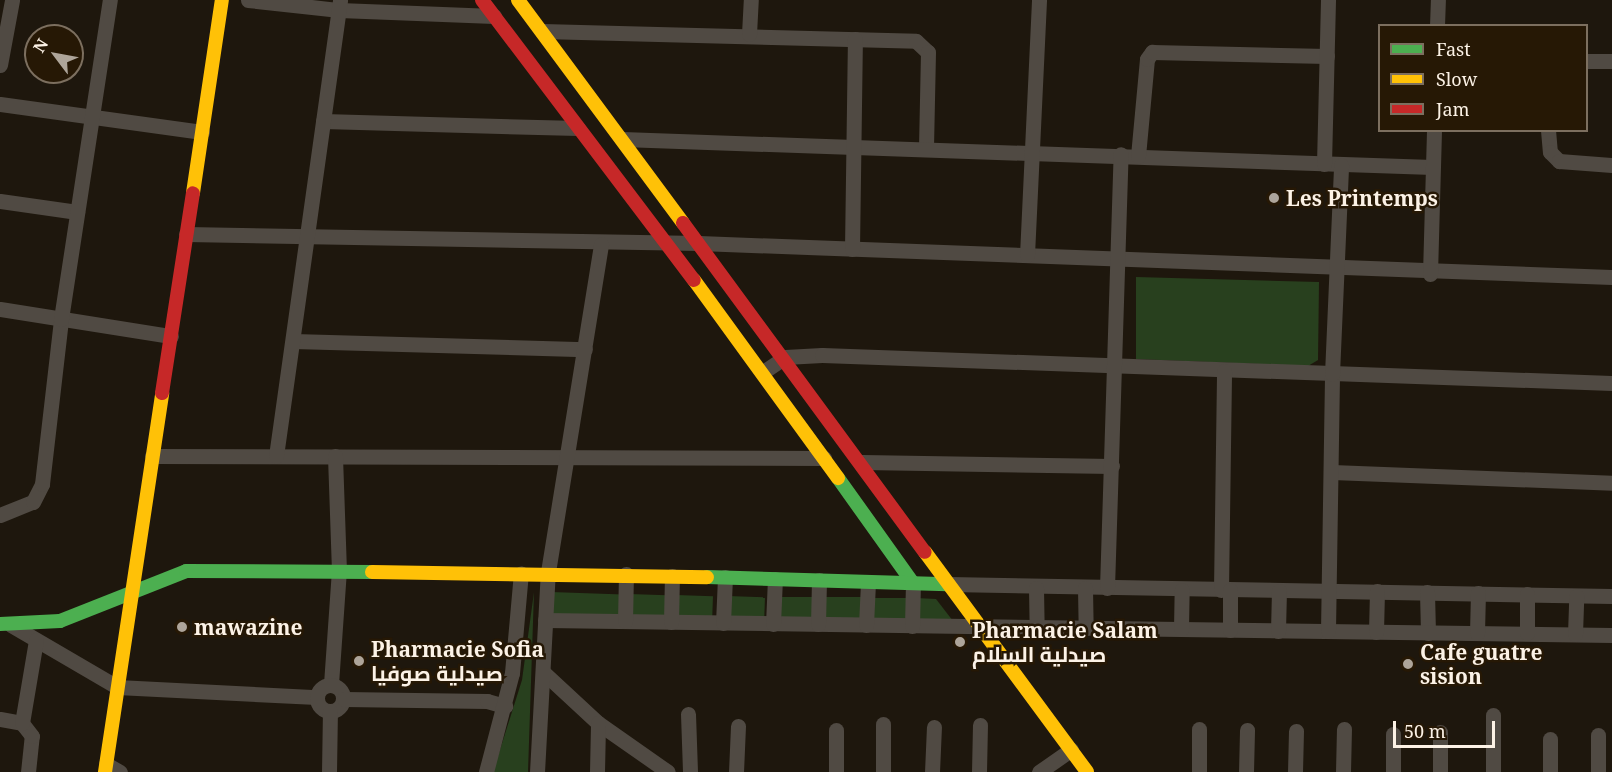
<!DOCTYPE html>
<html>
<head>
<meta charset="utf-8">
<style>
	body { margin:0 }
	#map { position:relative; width:1612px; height:772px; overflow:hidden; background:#1e170d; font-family:"Noto Serif",Cairo,serif }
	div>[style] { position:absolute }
	.green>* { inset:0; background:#28401e; transform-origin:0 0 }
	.street>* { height:15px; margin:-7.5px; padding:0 7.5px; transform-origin:7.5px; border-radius:7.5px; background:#504a43 }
	.street>.ring { margin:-7.5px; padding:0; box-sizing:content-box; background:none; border:15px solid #504a43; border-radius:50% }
	.fast>* { height:14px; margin:-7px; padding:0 7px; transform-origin:7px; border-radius:7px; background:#4caf50 }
	.slow>* { height:14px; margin:-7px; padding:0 7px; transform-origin:7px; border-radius:7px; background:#ffc107 }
	.jam>* { height:14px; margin:-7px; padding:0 7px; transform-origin:7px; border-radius:7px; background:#c62828 }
	.dots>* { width:16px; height:16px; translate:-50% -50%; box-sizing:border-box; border:3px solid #261805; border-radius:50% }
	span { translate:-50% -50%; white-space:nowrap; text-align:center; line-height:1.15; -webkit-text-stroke:5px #261805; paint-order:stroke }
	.poi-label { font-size:21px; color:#fcf2e6; font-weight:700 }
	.left { translate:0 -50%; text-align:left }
	.legend { position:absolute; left:1378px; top:24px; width:210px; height:108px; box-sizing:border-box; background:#261805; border:2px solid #7c6f5f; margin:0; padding:8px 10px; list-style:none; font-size:18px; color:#fcf2e6 }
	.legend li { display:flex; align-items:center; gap:12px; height:30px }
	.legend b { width:30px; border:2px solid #7c6f5f }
	.north { position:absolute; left:24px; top:24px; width:60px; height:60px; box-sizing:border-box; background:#261805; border:2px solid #7c6f5f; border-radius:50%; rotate:302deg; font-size:16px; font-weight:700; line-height:24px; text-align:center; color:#fcf2e6 }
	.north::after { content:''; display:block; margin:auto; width:21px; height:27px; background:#aea59a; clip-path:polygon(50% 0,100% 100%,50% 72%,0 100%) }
	.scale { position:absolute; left:1393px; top:721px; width:102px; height:27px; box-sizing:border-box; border:3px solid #fcf2e6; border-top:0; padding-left:8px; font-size:18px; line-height:21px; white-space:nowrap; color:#fcf2e6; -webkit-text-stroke:4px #261805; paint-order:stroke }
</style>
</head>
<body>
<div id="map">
	<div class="green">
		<div style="clip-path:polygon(1136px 277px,1319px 282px,1318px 360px,1308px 366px,1136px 359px)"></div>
		<div style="clip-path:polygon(534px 592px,528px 772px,493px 772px,522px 680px)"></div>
		<div style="left:551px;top:592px;width:72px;height:23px;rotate:2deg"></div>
		<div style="left:629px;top:594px;width:38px;height:22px;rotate:2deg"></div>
		<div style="left:676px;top:595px;width:37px;height:22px;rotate:2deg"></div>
		<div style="left:727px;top:596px;width:38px;height:22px;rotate:2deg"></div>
		<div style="left:777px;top:597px;width:38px;height:22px"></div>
		<div style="left:823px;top:597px;width:38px;height:22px"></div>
		<div style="left:870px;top:598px;width:38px;height:22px"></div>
		<div style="clip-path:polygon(916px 598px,936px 599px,953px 621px,916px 620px)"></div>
	</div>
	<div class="street">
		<div style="left:248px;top:0;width:92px;rotate:6.3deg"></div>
		<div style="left:339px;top:10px;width:155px;rotate:2.2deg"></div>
		<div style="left:1437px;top:26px;width:26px;rotate:-88deg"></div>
		<div style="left:542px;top:31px;width:374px;rotate:1.5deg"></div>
		<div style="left:916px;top:41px;width:16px;rotate:43deg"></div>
		<div style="left:928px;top:52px;width:96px;rotate:91.2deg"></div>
		<div style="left:749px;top:34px;width:34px;rotate:-87deg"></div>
		<div style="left:1586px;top:61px;width:26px"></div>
		<div style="left:0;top:65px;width:66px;rotate:-79.5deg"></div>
		<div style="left:0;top:104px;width:204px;rotate:7.9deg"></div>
		<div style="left:323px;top:121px;width:255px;rotate:1.6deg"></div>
		<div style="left:1548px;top:130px;width:22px;rotate:85deg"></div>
		<div style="left:1550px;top:152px;width:13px;rotate:45deg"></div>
		<div style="left:1559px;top:161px;width:53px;rotate:4.3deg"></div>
		<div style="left:622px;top:139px;width:811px;rotate:1.98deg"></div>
		<div style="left:1138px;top:156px;width:97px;rotate:-84.7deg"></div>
		<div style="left:1147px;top:59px;width:9px;rotate:-54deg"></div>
		<div style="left:1152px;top:52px;width:175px;rotate:1.3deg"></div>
		<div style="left:1324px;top:164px;width:164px;rotate:-88.6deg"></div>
		<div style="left:0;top:201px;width:78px;rotate:8.1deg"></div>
		<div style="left:186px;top:234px;width:513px;rotate:1.01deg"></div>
		<div style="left:699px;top:243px;width:914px;rotate:2.13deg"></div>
		<div style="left:852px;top:249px;width:210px;rotate:-89.2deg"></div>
		<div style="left:1027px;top:255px;width:255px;rotate:-87.3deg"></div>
		<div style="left:1430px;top:274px;width:144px;rotate:-88.4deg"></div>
		<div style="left:0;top:309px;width:173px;rotate:9deg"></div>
		<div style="left:293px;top:341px;width:292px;rotate:1.6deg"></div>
		<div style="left:763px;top:372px;width:27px;rotate:-34deg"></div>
		<div style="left:785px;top:357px;width:37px;rotate:-3deg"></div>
		<div style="left:822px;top:355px;width:790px;rotate:2.03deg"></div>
		<div style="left:152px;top:456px;width:672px;rotate:0.17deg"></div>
		<div style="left:276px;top:456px;width:460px;rotate:-82deg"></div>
		<div style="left:862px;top:462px;width:250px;rotate:0.9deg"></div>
		<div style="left:1332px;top:472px;width:280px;rotate:2.2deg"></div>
		<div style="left:0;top:515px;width:35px;rotate:-22deg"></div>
		<div style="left:33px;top:502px;width:20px;rotate:-63deg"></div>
		<div style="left:42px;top:484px;width:166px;rotate:-83.4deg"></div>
		<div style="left:61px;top:319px;width:323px;rotate:-81.3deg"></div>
		<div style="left:948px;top:584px;width:664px;rotate:1.04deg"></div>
		<div style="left:1036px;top:588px;width:39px;rotate:89deg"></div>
		<div style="left:1085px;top:588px;width:39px;rotate:89deg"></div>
		<div style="left:1107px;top:588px;width:434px;rotate:-88.2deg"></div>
		<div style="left:1221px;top:590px;width:219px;rotate:-89.2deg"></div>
		<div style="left:1427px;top:592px;width:41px;rotate:88.6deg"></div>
		<div style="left:545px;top:620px;width:1067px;rotate:0.81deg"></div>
		<div style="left:625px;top:621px;width:47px;rotate:-88.8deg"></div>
		<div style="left:671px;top:622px;width:46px;rotate:-88.8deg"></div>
		<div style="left:723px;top:623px;width:46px;rotate:-87.5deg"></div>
		<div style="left:773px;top:624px;width:45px;rotate:-87.5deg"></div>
		<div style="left:818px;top:624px;width:44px;rotate:-88.7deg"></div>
		<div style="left:11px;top:625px;width:123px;rotate:30.3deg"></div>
		<div style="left:117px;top:687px;width:200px;rotate:2.9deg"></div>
		<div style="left:866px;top:625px;width:43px;rotate:-87.3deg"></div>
		<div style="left:912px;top:626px;width:43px;rotate:-88.7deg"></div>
		<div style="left:1181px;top:629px;width:39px;rotate:-89deg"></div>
		<div style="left:1230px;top:630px;width:40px;rotate:-90deg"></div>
		<div style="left:1278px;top:631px;width:40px;rotate:-88.6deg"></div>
		<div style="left:1328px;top:631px;width:257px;rotate:-89.1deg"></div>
		<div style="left:1332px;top:374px;width:209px;rotate:-87.5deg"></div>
		<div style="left:1376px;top:632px;width:41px;rotate:-88.6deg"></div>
		<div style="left:1477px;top:633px;width:40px;rotate:-88.6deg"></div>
		<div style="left:1527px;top:633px;width:39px;rotate:-90deg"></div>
		<div style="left:1575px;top:634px;width:38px;rotate:-88deg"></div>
		<div style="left:543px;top:672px;width:75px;rotate:42.8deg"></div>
		<div style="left:598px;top:723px;width:85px;rotate:35deg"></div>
		<div style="left:331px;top:684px;width:113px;rotate:-86deg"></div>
		<div style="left:339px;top:571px;width:115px;rotate:-92deg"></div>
		<div class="ring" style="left:317px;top:685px;width:11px;height:11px"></div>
		<div style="left:344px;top:699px;width:143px;rotate:0.8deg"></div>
		<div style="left:487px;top:701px;width:19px;rotate:16deg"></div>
		<div style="left:688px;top:714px;width:58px;rotate:88deg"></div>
		<div style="left:0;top:719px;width:22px;rotate:10deg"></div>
		<div style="left:883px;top:724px;width:48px;rotate:90deg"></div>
		<div style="left:106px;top:764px;width:16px;rotate:30deg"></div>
		<div style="left:28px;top:772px;width:36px;rotate:-84deg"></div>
		<div style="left:32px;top:736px;width:16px;rotate:-128deg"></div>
		<div style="left:22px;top:723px;width:84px;rotate:-80.4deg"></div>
		<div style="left:329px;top:772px;width:61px;rotate:-89.1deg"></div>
		<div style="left:486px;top:772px;width:102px;rotate:-75.3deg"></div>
		<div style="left:512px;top:673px;width:100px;rotate:-84.9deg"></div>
		<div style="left:537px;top:772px;width:200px;rotate:-86.9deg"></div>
		<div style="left:548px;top:572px;width:332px;rotate:-80.8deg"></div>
		<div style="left:597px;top:772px;width:49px;rotate:-88.8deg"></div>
		<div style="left:736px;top:772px;width:46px;rotate:-87.5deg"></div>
		<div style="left:836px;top:772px;width:42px;rotate:-90deg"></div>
		<div style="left:932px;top:772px;width:45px;rotate:-87.5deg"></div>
		<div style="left:979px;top:772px;width:47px;rotate:-88.8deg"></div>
		<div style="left:1039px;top:772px;width:39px;rotate:-35deg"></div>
		<div style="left:1199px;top:772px;width:43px;rotate:-90deg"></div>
		<div style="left:1246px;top:772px;width:42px;rotate:-88.6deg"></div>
		<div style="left:1295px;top:772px;width:41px;rotate:-88.6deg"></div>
		<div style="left:1343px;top:772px;width:43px;rotate:-88.7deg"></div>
		<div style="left:1393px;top:772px;width:38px;rotate:-90deg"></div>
		<div style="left:1440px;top:772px;width:40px;rotate:-90deg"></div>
		<div style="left:1493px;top:772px;width:57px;rotate:-90deg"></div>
		<div style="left:1550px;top:772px;width:33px;rotate:-90deg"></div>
		<div style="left:1598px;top:772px;width:37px;rotate:-90deg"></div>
	</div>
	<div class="fast">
		<div style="left:838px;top:478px;width:129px;rotate:54.5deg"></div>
		<div style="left:707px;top:577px;width:241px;rotate:1.7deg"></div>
		<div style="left:0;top:624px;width:60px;rotate:-2.9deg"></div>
		<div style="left:60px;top:621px;width:136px;rotate:-21.6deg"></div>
		<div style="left:186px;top:571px;width:186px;rotate:0.3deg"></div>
	</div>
	<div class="slow">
		<div style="left:518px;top:0;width:277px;rotate:53.5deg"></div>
		<div style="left:193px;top:193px;width:195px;rotate:-81.5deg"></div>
		<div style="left:694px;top:280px;width:245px;rotate:54deg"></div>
		<div style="left:925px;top:552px;width:273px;rotate:53.6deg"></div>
		<div style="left:372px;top:572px;width:335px;rotate:0.9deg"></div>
		<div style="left:105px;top:772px;width:383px;rotate:-81.4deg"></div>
	</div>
	<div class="jam">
		<div style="left:482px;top:0;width:351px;rotate:52.9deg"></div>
		<div style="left:683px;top:223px;width:408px;rotate:53.7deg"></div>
		<div style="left:162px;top:393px;width:202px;rotate:-81.2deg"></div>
	</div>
	<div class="dots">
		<div style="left:1274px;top:198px;background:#aea59a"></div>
		<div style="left:182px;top:627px;background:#aea59a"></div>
		<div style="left:960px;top:642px;background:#aea59a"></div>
		<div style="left:359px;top:661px;background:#aea59a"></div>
		<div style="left:1408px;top:664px;background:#aea59a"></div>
	</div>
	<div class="poi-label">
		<span class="left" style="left:1286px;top:198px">Les Printemps</span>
		<span class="left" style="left:194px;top:627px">mawazine</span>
		<span class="left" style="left:972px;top:642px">Pharmacie Salam<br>صيدلية السلام</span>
		<span class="left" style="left:371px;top:661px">Pharmacie Sofia<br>صيدلية صوفيا</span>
		<span class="left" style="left:1420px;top:664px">Cafe guatre<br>sision</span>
	</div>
	<ul class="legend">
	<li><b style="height:8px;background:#4caf50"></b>Fast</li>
	<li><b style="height:8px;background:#ffc107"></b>Slow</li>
	<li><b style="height:8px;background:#c62828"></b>Jam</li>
	</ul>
	<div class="north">N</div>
	<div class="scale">50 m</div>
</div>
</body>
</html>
